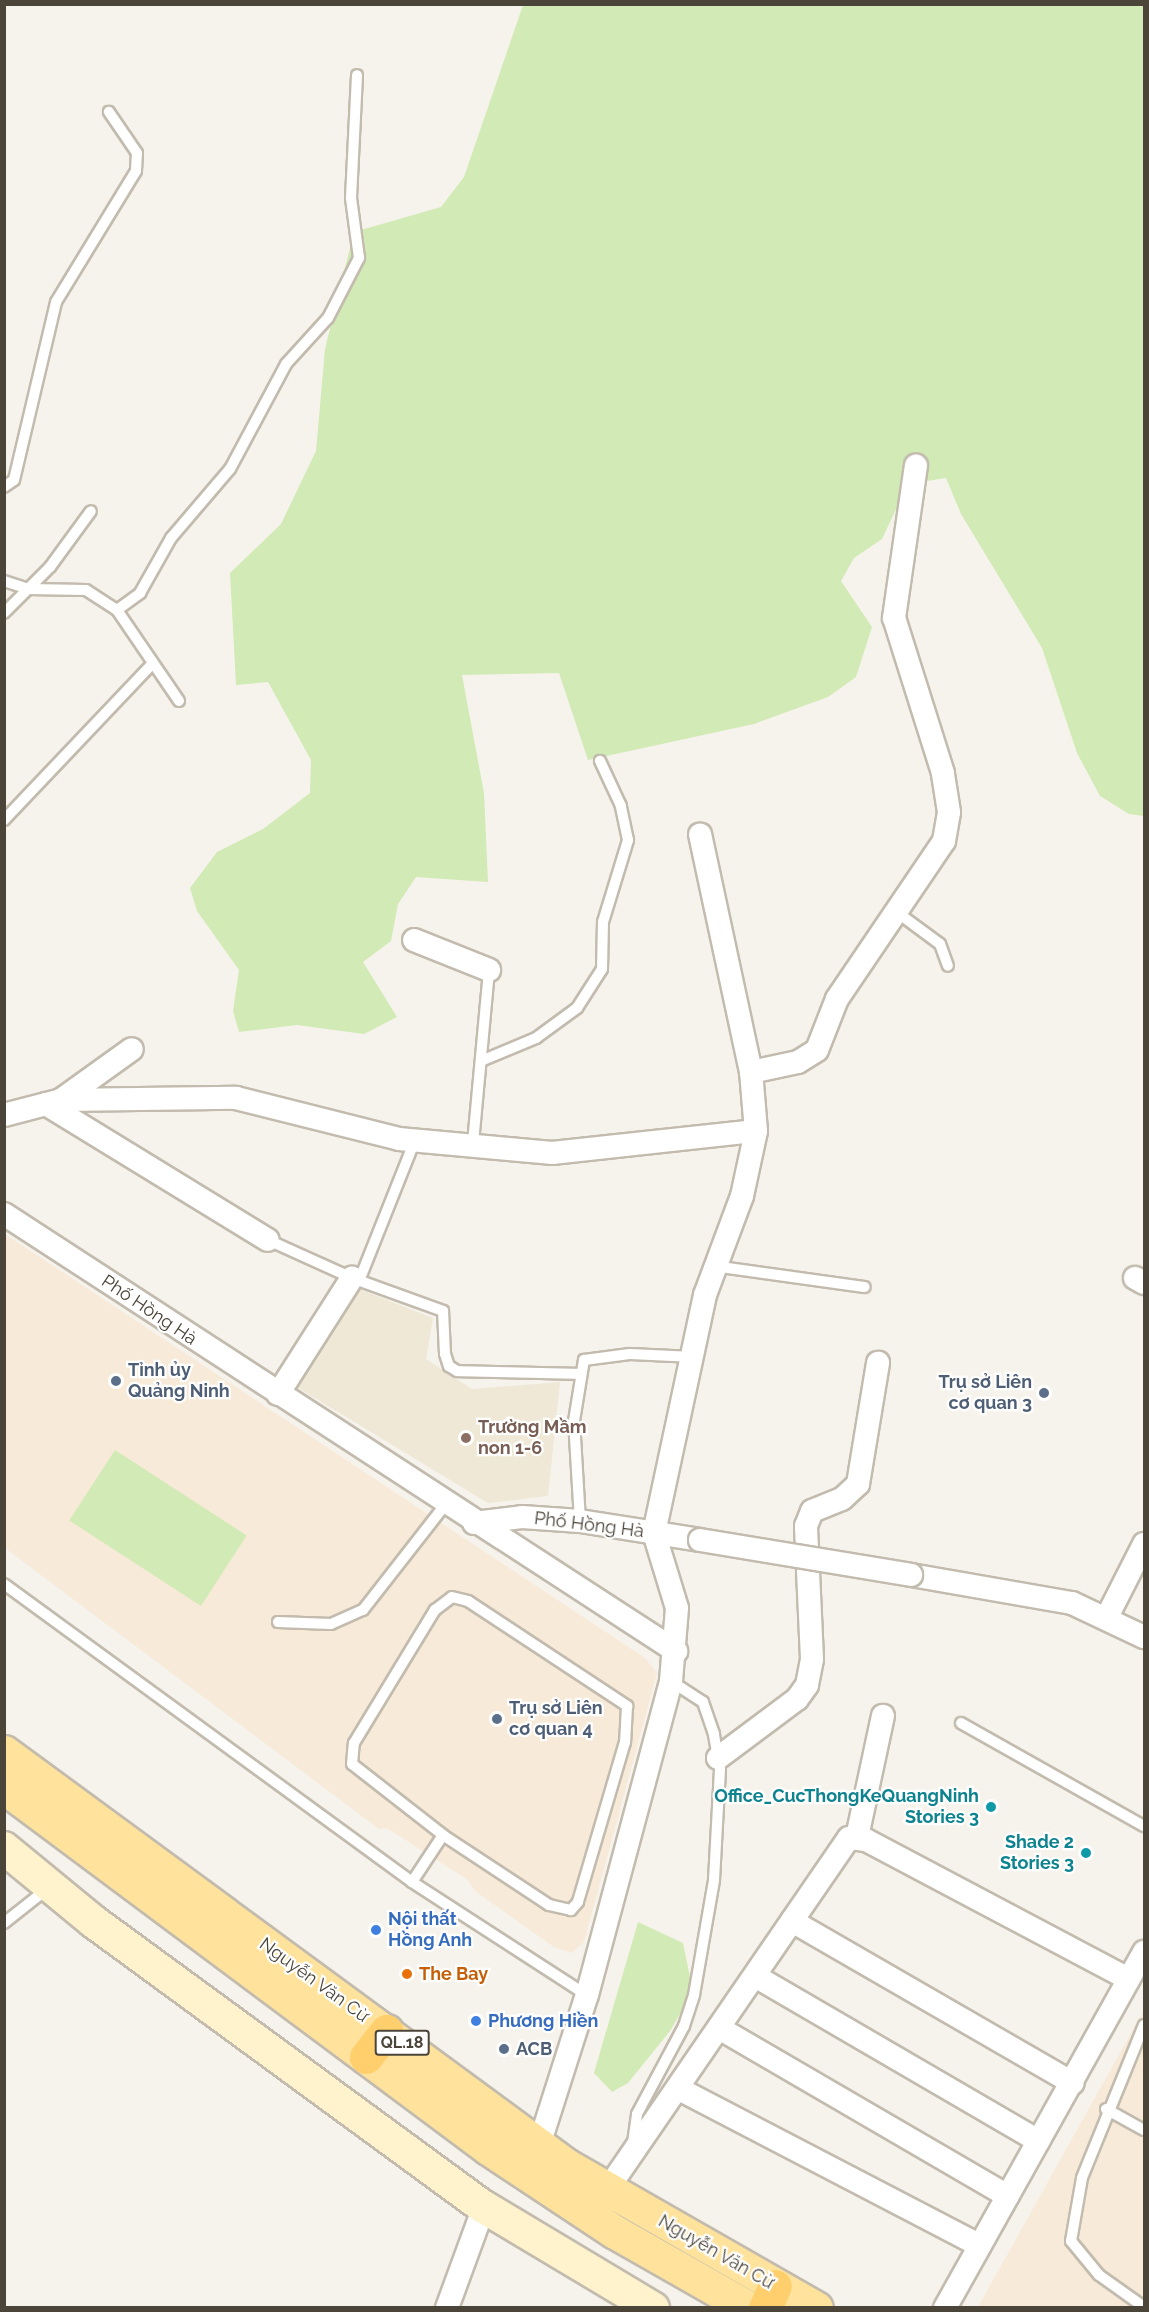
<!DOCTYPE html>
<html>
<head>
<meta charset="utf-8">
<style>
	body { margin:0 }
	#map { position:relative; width:1149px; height:2312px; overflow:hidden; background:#f6f3ec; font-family:Raleway,sans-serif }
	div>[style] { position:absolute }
	.commercial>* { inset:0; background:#f7ead8 }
	.education>* { inset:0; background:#efe8d6 }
	.green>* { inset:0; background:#d2eab5; transform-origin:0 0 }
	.roads { filter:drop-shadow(2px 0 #c2bbae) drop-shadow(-2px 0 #c2bbae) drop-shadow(0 2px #c2bbae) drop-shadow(0 -2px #c2bbae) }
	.lane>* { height:10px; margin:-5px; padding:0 5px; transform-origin:5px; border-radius:5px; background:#fff }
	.street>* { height:22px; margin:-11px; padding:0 11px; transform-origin:11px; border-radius:11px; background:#fff }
	.secondary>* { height:32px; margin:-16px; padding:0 16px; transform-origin:16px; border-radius:16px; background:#fff3cd }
	.primary>* { height:33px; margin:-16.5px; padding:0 16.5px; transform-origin:16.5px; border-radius:16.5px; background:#ffe39c }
	.highway>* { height:33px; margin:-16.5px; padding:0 16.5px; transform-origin:16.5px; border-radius:16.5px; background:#ffcf6e }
	.bridges { filter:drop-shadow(2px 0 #c2bbae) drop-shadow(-2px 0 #c2bbae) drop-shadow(0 2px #c2bbae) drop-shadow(0 -2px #c2bbae) }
	.street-bridge>* { height:22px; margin:-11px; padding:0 11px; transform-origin:11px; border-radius:11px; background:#fff }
	.dots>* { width:16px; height:16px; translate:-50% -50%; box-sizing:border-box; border:3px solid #fff; border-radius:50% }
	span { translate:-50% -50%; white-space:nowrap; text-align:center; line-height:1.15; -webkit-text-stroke:4.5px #fff; paint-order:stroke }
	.shield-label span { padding:2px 4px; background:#fff; border:2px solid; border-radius:4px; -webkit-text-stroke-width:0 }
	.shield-label { font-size:16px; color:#4b4439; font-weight:700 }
	.street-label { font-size:18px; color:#4b4439 }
	.service-label { font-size:18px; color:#4e5e75; font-weight:700 }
	.left { translate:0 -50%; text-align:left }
	.right { translate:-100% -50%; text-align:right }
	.education-label { font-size:18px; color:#785e54; font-weight:700 }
	.culture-label { font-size:18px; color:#0d838f; font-weight:700 }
	.shop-label { font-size:18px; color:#366cbe; font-weight:700 }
	.food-label { font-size:18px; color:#c56008; font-weight:700 }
	.frame { position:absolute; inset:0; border:6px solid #4b4439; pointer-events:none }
</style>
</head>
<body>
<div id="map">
	<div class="commercial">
		<div style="clip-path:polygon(5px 1234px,645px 1658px,657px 1673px,584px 1942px,572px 1953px,554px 1947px,475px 1891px,468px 1880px,387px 1828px,379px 1829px,5px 1548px)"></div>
		<div style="clip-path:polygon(1144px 2010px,1144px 2307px,978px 2307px)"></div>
	</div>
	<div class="education">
		<div style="clip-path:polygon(359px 1289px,433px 1318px,426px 1359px,472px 1389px,560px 1382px,548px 1496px,488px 1503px,295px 1386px)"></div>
	</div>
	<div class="green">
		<div style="clip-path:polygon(523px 5px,1144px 5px,1144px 816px,1129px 814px,1100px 796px,1077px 753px,1042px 648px,961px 514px,946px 478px,908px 484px,882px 539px,854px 558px,841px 581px,872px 627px,856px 677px,828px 697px,754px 724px,588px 760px,559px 673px,462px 675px,484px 793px,488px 882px,416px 877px,398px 904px,391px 941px,363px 962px,397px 1017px,364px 1034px,297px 1025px,239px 1032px,233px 1011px,239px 970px,197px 911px,190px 888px,217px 852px,263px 829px,310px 793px,311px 760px,268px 682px,236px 685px,230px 573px,281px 524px,316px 451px,325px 349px,354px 232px,441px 207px,464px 177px)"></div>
		<div style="left:115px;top:1450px;width:157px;height:84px;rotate:33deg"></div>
		<div style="clip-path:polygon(638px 1922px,683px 1943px,693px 1992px,670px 2031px,628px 2083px,612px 2092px,594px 2073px)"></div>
	</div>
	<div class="roads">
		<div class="lane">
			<div style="left:4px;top:487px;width:12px;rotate:-35deg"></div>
			<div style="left:14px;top:480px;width:183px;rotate:-76.7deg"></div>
			<div style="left:56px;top:302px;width:153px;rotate:-58.6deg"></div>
			<div style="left:136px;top:171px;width:18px;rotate:-87deg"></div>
			<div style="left:137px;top:153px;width:50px;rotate:-124.3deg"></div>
			<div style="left:4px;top:581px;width:25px;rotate:18deg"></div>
			<div style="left:28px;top:589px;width:58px;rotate:1deg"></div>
			<div style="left:86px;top:590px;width:37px;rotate:33deg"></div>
			<div style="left:117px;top:610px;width:110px;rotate:55.7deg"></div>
			<div style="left:117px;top:610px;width:29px;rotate:-36deg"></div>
			<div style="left:140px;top:593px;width:63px;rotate:-60.6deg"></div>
			<div style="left:171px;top:538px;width:91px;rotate:-49.5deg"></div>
			<div style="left:230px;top:469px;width:119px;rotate:-61.9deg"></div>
			<div style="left:286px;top:364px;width:62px;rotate:-47.6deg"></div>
			<div style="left:328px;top:318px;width:68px;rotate:-62.7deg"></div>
			<div style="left:359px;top:258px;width:61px;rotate:-97.6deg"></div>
			<div style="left:351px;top:198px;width:123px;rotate:-87.2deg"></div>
			<div style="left:4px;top:613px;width:65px;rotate:-45deg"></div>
			<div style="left:50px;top:567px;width:69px;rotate:-53.8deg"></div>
			<div style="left:4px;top:820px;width:216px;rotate:-46.5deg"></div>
			<div style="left:898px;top:913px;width:52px;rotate:36.4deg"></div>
			<div style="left:940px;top:944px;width:23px;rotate:70deg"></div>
			<div style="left:481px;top:1061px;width:60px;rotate:-22.7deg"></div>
			<div style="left:536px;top:1038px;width:51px;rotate:-36.2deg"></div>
			<div style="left:577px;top:1008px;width:46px;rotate:-57.3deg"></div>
			<div style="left:602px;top:969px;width:47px;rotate:-88.8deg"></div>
			<div style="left:603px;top:922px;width:86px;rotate:-73deg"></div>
			<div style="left:628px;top:840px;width:35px;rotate:-102deg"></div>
			<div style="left:621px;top:806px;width:50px;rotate:-115deg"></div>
			<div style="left:473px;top:1143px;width:174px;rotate:-84.7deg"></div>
			<div style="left:268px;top:1240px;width:92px;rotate:24.3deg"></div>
			<div style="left:352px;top:1278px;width:97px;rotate:19.9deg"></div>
			<div style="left:443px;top:1311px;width:43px;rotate:87.3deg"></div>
			<div style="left:445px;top:1354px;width:13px;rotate:72deg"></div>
			<div style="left:449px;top:1366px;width:9px;rotate:32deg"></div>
			<div style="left:457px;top:1371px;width:122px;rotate:1.4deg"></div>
			<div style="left:713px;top:1266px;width:153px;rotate:7.9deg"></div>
			<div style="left:359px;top:1281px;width:152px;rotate:-68.3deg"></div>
			<div style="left:580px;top:1521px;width:100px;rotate:-93.4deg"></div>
			<div style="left:574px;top:1421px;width:62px;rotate:-80.7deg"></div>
			<div style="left:584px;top:1360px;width:46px;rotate:-7.4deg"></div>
			<div style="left:630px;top:1354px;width:64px;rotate:2.7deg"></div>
			<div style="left:4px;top:1584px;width:505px;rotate:36.14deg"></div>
			<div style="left:412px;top:1882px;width:208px;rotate:32.9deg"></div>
			<div style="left:452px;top:1597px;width:16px;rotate:14deg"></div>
			<div style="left:468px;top:1601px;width:191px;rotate:33.4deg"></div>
			<div style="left:627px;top:1706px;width:36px;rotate:93deg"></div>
			<div style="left:625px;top:1742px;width:167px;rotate:106.4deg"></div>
			<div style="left:578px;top:1902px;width:11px;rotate:131deg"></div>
			<div style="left:571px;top:1910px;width:23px;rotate:-167deg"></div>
			<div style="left:549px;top:1905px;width:127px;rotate:-146.6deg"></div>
			<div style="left:443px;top:1835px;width:115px;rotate:-142deg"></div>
			<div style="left:352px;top:1764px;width:21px;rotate:-85deg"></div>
			<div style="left:354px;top:1743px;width:156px;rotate:-58.7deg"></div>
			<div style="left:435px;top:1610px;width:21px;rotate:-37deg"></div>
			<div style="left:278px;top:1622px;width:53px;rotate:2.2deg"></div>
			<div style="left:331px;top:1624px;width:35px;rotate:-24deg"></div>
			<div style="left:363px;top:1610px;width:133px;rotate:-52deg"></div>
			<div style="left:961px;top:1723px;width:210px;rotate:29.4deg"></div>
			<div style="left:412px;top:1882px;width:56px;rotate:-56.6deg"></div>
			<div style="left:4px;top:1923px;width:55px;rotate:-38.3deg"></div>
			<div style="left:1144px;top:2025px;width:165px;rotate:112.1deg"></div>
			<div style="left:1082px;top:2178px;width:64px;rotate:99.9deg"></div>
			<div style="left:1071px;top:2241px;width:44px;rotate:50.5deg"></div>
			<div style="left:1099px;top:2275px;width:55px;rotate:35.4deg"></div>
			<div style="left:1106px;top:2109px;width:43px;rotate:28.9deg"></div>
			<div style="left:633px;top:2143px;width:29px;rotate:-82deg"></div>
			<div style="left:637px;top:2114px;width:100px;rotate:-61.9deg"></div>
			<div style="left:684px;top:2026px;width:33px;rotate:-72deg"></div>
			<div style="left:694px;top:1995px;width:117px;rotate:-80.1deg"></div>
			<div style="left:714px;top:1880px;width:111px;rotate:-86.9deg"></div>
			<div style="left:720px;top:1769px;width:36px;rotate:-100deg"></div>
			<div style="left:714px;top:1734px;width:34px;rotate:-109deg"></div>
			<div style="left:703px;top:1702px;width:38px;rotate:-147deg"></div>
		</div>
		<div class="street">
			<div style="left:414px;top:940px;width:81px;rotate:21.8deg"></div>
			<div style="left:751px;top:1072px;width:48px;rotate:-12deg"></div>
			<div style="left:798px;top:1062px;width:22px;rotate:-32deg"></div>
			<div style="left:817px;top:1050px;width:55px;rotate:-68.6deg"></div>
			<div style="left:837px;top:999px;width:191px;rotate:-55.9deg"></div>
			<div style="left:944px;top:841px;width:29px;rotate:-80deg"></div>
			<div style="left:949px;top:812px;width:39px;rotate:-99deg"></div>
			<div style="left:943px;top:773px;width:163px;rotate:-107.5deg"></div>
			<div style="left:894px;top:618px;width:154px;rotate:-81.8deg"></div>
			<div style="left:61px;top:1100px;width:87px;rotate:-35.7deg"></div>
			<div style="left:46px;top:1104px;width:260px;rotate:31.5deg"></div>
			<div style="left:4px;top:1115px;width:59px;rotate:-14.7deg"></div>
			<div style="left:61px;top:1100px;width:175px;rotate:-0.7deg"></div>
			<div style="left:236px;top:1098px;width:168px;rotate:14.1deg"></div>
			<div style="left:399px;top:1139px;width:154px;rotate:5.2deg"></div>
			<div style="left:552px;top:1153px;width:205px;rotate:-6.2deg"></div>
			<div style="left:4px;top:1214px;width:802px;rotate:33.04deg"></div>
			<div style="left:1135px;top:1278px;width:10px;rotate:29deg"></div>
			<div style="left:278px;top:1394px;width:138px;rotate:-57.5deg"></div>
			<div style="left:474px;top:1523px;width:48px;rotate:-7.1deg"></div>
			<div style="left:522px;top:1517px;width:58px;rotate:3.9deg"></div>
			<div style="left:580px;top:1521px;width:121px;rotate:9deg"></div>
			<div style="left:911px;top:1575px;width:163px;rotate:9.9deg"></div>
			<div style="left:1072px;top:1603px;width:80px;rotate:25.3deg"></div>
			<div style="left:1107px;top:1617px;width:82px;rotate:-63.1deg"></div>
			<div style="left:718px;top:1758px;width:99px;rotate:-36.8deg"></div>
			<div style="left:797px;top:1699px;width:17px;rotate:-54deg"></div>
			<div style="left:807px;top:1685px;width:26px;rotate:-79deg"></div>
			<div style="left:812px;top:1659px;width:133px;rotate:-92.6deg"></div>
			<div style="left:806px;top:1526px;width:16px;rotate:-68deg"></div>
			<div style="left:812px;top:1511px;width:32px;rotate:-22deg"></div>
			<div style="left:842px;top:1499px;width:22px;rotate:-43deg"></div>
			<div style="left:858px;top:1484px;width:123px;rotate:-80.6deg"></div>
			<div style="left:857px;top:1837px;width:124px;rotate:-77.9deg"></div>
			<div style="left:792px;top:1921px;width:324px;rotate:30deg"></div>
			<div style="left:755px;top:1976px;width:328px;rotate:30.2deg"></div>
			<div style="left:719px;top:2028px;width:334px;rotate:30.2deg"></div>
			<div style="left:679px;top:2089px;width:339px;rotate:27.5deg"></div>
			<div style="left:539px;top:2145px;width:157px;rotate:-72.3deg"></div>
			<div style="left:587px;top:1995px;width:325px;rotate:-75deg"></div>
			<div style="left:671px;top:1681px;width:73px;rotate:-85.3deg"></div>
			<div style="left:677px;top:1608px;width:78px;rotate:-107deg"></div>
			<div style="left:654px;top:1533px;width:243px;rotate:-77.9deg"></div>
			<div style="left:705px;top:1295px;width:106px;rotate:-69.5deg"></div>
			<div style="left:742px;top:1196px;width:66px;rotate:-77.8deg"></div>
			<div style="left:756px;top:1131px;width:59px;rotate:-94.8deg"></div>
			<div style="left:751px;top:1072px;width:243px;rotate:-102.1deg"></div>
			<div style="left:607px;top:2190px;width:427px;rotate:-55.5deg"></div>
			<div style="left:849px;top:1838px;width:17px;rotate:7deg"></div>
			<div style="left:866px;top:1840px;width:297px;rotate:27.9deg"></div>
			<div style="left:447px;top:2308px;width:108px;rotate:-69.9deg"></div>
			<div style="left:945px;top:2308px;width:408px;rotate:-60.8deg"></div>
		</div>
		<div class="secondary">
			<div style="left:4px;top:1848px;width:117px;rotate:39.4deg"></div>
			<div style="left:94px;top:1922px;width:483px;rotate:36.2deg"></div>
			<div style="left:484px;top:2207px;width:197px;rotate:30.9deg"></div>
		</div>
		<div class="primary">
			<div style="left:4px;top:1752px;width:697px;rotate:36.31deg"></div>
			<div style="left:566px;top:2165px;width:288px;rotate:29.8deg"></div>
			<div style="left:4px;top:1787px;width:604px;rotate:36.72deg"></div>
			<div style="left:488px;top:2148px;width:152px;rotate:33.5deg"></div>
			<div style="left:615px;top:2232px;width:154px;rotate:29.6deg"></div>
		</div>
		<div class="highway">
			<div style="left:366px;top:2057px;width:33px;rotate:-52deg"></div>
			<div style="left:765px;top:2308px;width:24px;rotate:-66deg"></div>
		</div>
	</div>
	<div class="bridges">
		<div class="street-bridge">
			<div style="left:700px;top:1540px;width:214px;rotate:9.4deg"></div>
		</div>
	</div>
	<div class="dots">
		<div style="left:116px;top:1381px;background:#5c6f8a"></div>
		<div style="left:1044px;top:1393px;background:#5c6f8a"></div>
		<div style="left:466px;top:1438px;background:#8d6e63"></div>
		<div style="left:497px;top:1719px;background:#5c6f8a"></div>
		<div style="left:991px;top:1807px;background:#0f9aa8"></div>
		<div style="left:1086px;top:1853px;background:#0f9aa8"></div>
		<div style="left:376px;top:1930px;background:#3f7fe0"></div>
		<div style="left:407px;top:1974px;background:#e8710a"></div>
		<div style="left:476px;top:2021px;background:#3f7fe0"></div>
		<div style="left:504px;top:2049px;background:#5c6f8a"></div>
	</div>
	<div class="shield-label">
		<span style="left:402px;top:2043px">QL.18</span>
	</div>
	<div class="street-label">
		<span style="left:149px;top:1310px;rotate:34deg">Phố Hồng Hà</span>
		<span style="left:589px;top:1525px;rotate:7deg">Phố Hồng Hà</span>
		<span style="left:314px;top:1980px;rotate:36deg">Nguyễn Văn Cừ</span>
		<span style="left:716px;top:2252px;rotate:30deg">Nguyễn Văn Cừ</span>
	</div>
	<div class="service-label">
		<span class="left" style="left:128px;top:1381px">Tỉnh ủy<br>Quảng Ninh</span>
		<span class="right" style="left:1032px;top:1393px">Trụ sở Liên<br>cơ quan 3</span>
		<span class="left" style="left:509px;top:1719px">Trụ sở Liên<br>cơ quan 4</span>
		<span class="left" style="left:516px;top:2049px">ACB</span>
	</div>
	<div class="education-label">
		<span class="left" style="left:478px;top:1438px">Trường Mầm<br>non 1-6</span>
	</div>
	<div class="culture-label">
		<span class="right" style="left:979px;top:1807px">Office_CucThongKeQuangNinh<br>Stories 3</span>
		<span class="right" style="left:1074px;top:1853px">Shade 2<br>Stories 3</span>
	</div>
	<div class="shop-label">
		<span class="left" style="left:388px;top:1930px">Nội thất<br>Hồng Anh</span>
		<span class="left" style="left:488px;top:2021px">Phương Hiền</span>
	</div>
	<div class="food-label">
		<span class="left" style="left:419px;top:1974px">The Bay</span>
	</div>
	<div class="frame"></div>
</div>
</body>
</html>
